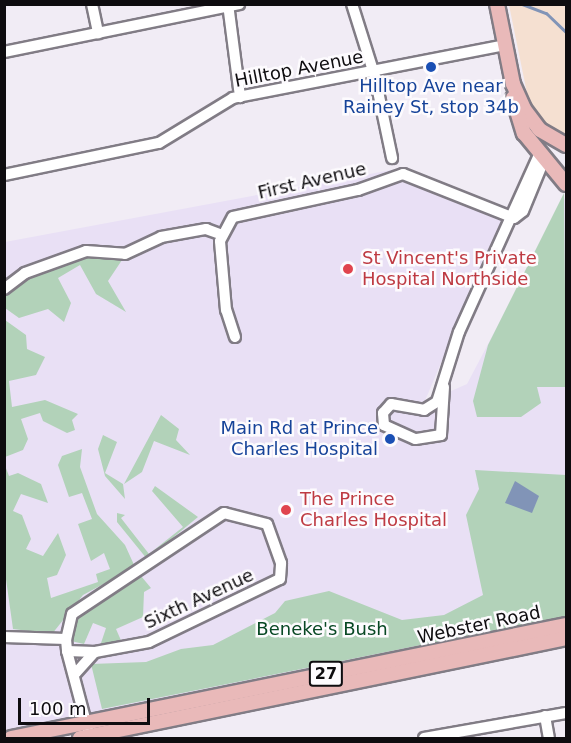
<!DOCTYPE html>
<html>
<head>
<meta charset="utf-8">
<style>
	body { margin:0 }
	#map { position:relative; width:571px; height:743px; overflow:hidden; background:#f1ecf5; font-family:"DejaVu Sans",sans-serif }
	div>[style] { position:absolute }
	.industrial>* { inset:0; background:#f5e0d1 }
	.medical>* { inset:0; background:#e9e0f5 }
	.green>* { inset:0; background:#b2d2b9 }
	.water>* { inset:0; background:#8194b7 }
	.stream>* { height:3px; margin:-1.5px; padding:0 1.5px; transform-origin:1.5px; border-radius:1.5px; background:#8194b7 }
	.roads { filter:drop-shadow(2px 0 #817c85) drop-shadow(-2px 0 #817c85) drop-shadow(0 2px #817c85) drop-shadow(0 -2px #817c85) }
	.minor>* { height:10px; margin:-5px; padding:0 5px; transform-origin:5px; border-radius:5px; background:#fff }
	.major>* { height:14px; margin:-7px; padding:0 7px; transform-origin:7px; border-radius:7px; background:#e9b9b9 }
	.dots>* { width:16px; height:16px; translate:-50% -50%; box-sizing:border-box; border:3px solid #fdfbfe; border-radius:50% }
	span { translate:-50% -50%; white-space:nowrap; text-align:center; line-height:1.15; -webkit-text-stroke:5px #fdfbfe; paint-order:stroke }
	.shield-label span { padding:2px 4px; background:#fdfbfe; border:2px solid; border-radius:4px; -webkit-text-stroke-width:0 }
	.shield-label { font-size:16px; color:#0e0c0f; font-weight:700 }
	.street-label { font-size:18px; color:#0e0c0f }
	.transit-label { font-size:18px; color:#164399 }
	.right { translate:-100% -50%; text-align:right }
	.health-label { font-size:18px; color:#be3a42 }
	.left { translate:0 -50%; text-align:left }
	.park-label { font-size:18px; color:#084824 }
	.frame { position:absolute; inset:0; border:6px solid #0e0c0f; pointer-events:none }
	.scale { position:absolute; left:18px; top:698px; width:132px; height:27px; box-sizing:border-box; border:3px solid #0e0c0f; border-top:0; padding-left:8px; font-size:18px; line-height:21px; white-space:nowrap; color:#0e0c0f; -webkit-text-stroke:4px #fdfbfe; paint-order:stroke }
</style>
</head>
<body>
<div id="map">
	<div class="industrial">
		<div style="clip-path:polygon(509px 5px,566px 5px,566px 135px,552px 130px,529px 103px)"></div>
	</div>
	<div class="medical">
		<div style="clip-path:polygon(402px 168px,506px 210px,424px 403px,467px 384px,566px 196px,566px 616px,5px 731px,5px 242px)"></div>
	</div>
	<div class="green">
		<div style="clip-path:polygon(564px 193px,566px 387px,537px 387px,541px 403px,521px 417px,477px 417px,473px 401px,488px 345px)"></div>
		<div style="clip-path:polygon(88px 256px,122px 260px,108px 281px,126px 312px,96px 294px,80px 265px,58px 278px,71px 303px,64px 322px,48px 309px,19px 318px,5px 308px,4px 297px,30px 275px)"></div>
		<div style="clip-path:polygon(5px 320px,26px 335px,27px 349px,45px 357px,36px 375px,9px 381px,12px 407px,45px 400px,78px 414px,72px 420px,75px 430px,67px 433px,43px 421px,40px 413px,21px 419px,28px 439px,23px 450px,5px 457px)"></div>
		<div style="clip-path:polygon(161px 415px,179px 429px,176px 440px,190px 455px,154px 441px,142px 472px,124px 484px)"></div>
		<div style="clip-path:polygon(103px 435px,117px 442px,105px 473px,123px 484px,125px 499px,105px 476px,98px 449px)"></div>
		<div style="clip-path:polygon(82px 449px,80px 467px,97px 514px,125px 545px,135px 567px,83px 595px,52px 634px,13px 629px,5px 572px,4px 463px,9px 476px,18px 473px,41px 484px,48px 503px,21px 494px,13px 511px,22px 515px,31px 539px,26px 549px,43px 556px,58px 533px,66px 555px,57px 575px,47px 578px,51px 598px,98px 582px,96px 574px,110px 569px,104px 553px,91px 561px,78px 524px,92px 519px,82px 493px,69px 497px,58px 465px,62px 456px)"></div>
		<div style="clip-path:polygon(475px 470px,566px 475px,566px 616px,102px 709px,91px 664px,146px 662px,181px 649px,213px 645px,275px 613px,285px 601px,329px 591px,402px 620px,444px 615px,483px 595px,466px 515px,479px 489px)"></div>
		<div style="clip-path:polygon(155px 486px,198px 517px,147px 559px,117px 522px,117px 513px,125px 515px,121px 518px,149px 554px,183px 527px,152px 491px)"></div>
		<div style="clip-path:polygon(141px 576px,151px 588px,144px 592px,143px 617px,116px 629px,123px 645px,100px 646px,106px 628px,93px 623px,84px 644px,71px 641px,74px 621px,87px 607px)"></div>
	</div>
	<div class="water">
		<div style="clip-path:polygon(515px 481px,539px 496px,532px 513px,505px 503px)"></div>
	</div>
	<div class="stream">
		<div style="left:522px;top:4px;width:26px;rotate:21deg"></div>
		<div style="left:546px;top:13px;width:28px;rotate:44deg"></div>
	</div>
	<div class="roads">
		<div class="minor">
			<div style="left:92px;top:4px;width:30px;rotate:78deg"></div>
			<div style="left:228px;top:4px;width:94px;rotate:82.6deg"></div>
			<div style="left:352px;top:4px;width:77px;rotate:72.5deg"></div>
			<div style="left:375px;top:77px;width:83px;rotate:78.1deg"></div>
			<div style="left:4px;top:52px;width:240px;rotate:-11.5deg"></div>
			<div style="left:4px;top:175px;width:158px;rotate:-11.7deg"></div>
			<div style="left:159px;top:143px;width:87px;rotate:-31.3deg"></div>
			<div style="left:233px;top:98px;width:277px;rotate:-11deg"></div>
			<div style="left:514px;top:218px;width:11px;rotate:-38deg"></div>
			<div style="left:523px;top:211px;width:55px;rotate:-67.6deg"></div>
			<div style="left:4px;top:289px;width:26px;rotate:-37deg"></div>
			<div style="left:25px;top:273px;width:65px;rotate:-19.8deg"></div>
			<div style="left:86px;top:251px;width:39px;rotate:4deg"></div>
			<div style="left:125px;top:254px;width:40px;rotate:-25deg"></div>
			<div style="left:161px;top:237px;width:46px;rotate:-10.1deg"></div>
			<div style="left:206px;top:229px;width:15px;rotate:20deg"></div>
			<div style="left:235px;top:337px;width:28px;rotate:-108deg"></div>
			<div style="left:226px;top:310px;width:69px;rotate:-95deg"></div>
			<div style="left:220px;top:241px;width:27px;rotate:-62deg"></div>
			<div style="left:233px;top:217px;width:128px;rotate:-12.2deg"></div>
			<div style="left:358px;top:190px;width:48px;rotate:-19.6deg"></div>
			<div style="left:403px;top:174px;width:119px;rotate:21.6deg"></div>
			<div style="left:444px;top:387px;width:48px;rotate:93.6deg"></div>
			<div style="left:441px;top:435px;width:26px;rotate:171deg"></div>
			<div style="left:415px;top:439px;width:34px;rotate:-156deg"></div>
			<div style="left:384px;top:425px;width:12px;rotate:-95deg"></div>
			<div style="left:383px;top:413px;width:12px;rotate:-48deg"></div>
			<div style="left:391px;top:404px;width:34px;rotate:10deg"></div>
			<div style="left:424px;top:410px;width:15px;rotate:-32deg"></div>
			<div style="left:437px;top:402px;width:73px;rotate:-72.6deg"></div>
			<div style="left:459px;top:332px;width:194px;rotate:-65.7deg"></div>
			<div style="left:4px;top:637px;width:62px;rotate:1.8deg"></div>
			<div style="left:67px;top:651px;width:28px;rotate:2deg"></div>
			<div style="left:95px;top:652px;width:55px;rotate:-10.5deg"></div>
			<div style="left:149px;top:642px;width:145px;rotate:-25.7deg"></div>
			<div style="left:280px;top:579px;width:16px;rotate:-86deg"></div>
			<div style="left:281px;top:563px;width:41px;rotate:-109.7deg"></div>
			<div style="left:267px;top:524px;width:44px;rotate:-165.7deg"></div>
			<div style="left:224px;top:513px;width:182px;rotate:146.4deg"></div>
			<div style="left:72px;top:614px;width:26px;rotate:103deg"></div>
			<div style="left:66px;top:639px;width:12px;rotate:85deg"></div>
			<div style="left:67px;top:651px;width:82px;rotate:75.1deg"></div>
			<div style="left:74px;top:675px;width:31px;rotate:-48deg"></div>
			<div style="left:545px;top:716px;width:22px;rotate:80deg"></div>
			<div style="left:424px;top:738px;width:144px;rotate:-10deg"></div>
		</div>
		<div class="major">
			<div style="left:497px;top:4px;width:82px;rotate:78.7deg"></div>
			<div style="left:513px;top:84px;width:27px;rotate:66deg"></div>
			<div style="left:524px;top:109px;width:26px;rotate:53deg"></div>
			<div style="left:540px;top:130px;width:30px;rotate:30deg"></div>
			<div style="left:513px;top:98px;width:37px;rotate:73deg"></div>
			<div style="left:524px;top:133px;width:66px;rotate:50.5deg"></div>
			<div style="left:11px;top:738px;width:566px;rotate:-11.51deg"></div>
			<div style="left:80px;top:738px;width:496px;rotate:-11.6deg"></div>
		</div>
	</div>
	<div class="dots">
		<div style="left:431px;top:67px;background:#1a4fb4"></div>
		<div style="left:348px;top:269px;background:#e0444e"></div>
		<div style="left:390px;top:439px;background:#1a4fb4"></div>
		<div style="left:286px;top:510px;background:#e0444e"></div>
	</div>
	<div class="shield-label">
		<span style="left:326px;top:674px">27</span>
	</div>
	<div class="street-label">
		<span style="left:299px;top:69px;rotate:-11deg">Hilltop Avenue</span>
		<span style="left:312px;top:181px;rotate:-13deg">First Avenue</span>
		<span style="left:199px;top:599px;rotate:-25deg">Sixth Avenue</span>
		<span style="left:479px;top:625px;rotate:-12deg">Webster Road</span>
	</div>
	<div class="transit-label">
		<span style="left:431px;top:97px">Hilltop Ave near<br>Rainey St, stop 34b</span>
		<span class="right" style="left:378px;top:439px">Main Rd at Prince<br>Charles Hospital</span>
	</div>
	<div class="health-label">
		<span class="left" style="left:362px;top:269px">St Vincent's Private<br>Hospital Northside</span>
		<span class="left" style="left:300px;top:510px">The Prince<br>Charles Hospital</span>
	</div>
	<div class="park-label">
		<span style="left:322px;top:629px">Beneke's Bush</span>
	</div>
	<div class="frame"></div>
	<div class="scale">100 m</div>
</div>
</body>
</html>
